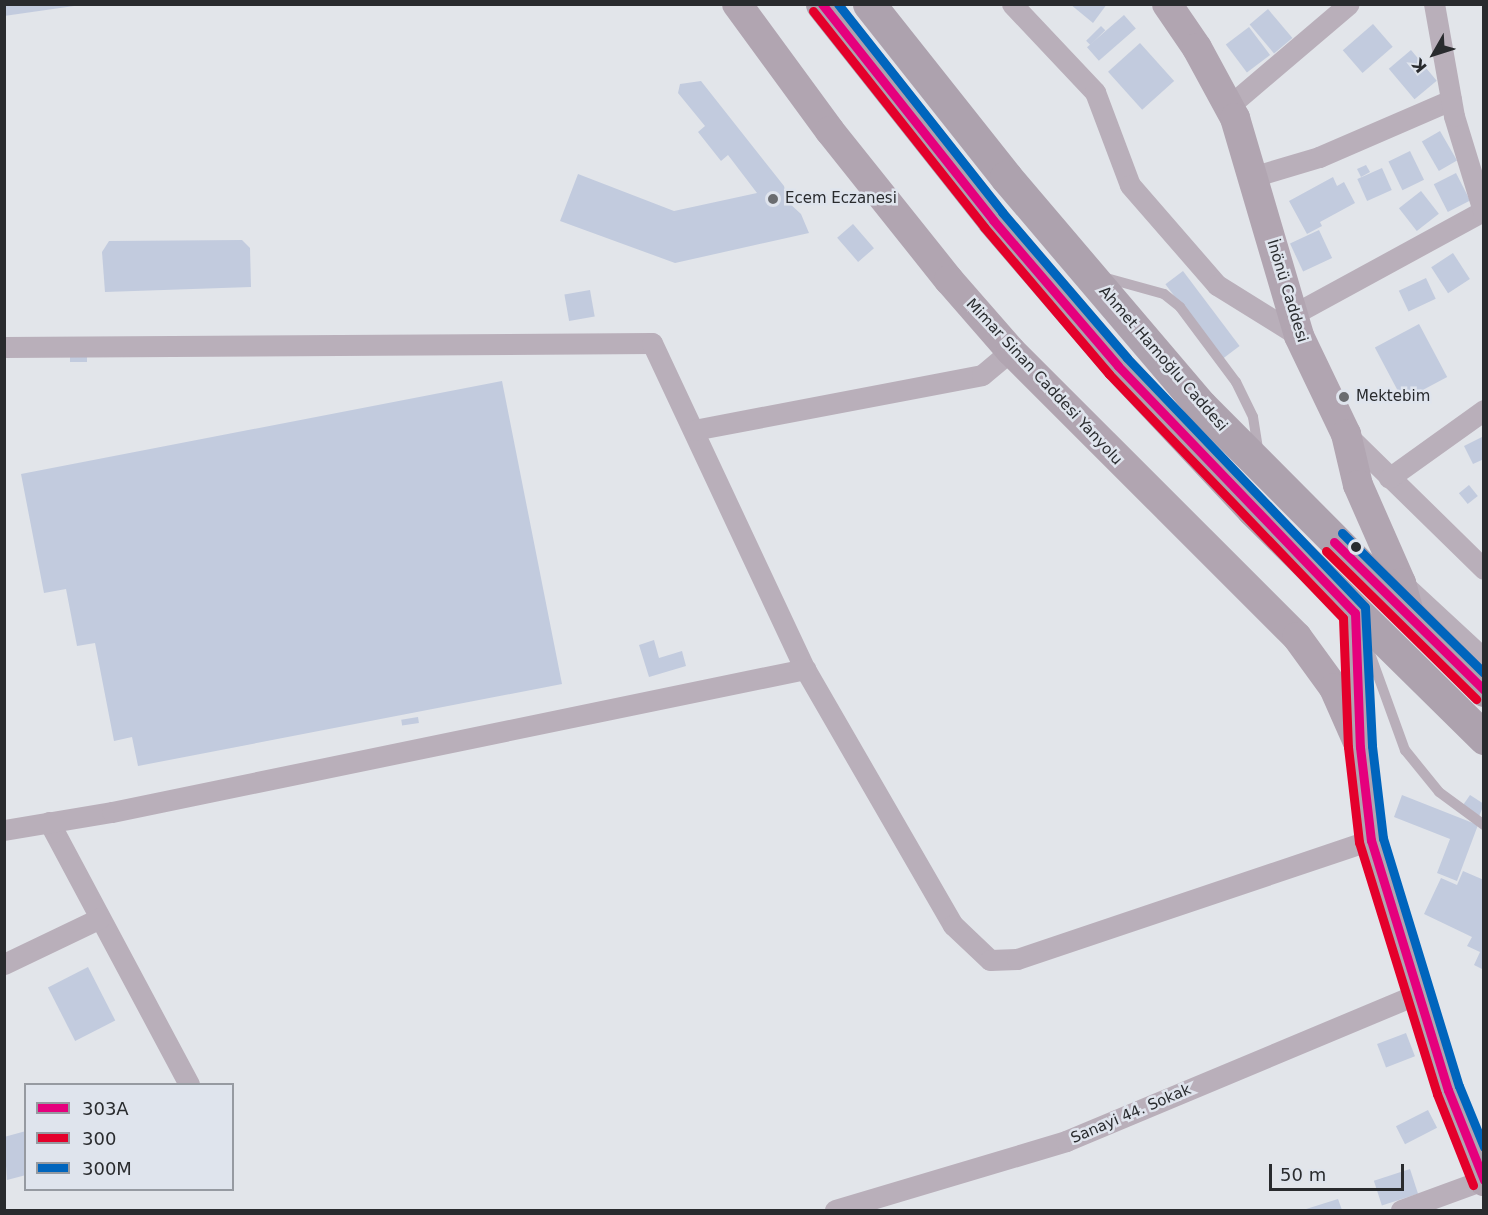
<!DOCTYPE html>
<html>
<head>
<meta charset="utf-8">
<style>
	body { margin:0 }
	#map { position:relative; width:1488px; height:1215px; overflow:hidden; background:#e2e5ea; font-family:"DejaVu Sans",sans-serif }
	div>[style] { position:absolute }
	.building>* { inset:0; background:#c2cbde; transform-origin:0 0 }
	.lane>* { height:10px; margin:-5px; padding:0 5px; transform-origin:5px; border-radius:5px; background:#b9afba }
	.street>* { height:21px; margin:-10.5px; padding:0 10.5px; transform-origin:10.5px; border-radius:10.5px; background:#b9afba }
	.secondary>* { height:30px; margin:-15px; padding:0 15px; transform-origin:15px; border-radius:15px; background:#b1a5b1 }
	.highway>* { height:33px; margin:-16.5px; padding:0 16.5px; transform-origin:16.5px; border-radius:16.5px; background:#ada2ae }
	.bus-1>* { height:9px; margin:-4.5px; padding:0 4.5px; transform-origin:4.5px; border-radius:4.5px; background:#e5007d }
	.bus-2>* { height:9px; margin:-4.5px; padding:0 4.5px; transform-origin:4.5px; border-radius:4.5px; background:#e4002b }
	.bus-3>* { height:9px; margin:-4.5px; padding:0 4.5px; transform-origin:4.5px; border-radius:4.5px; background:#0065bd }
	.dots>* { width:16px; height:16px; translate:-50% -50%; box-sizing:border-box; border:3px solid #dfe4ed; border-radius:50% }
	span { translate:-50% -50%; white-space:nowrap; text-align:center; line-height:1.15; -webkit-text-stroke:5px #dfe4ed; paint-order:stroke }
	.poi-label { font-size:15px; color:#292b2e }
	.left { translate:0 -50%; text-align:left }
	.street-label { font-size:15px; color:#292b2e }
	.frame { position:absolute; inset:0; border:6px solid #292b2e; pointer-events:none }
	.legend { position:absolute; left:24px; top:1083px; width:210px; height:108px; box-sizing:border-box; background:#dfe4ed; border:2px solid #969aa1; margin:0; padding:8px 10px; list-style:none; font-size:18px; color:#292b2e }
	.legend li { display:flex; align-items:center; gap:12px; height:30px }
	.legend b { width:30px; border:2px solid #969aa1 }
	.north { position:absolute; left:1404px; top:24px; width:60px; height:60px; -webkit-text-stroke:4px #dfe4ed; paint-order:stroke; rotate:231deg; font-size:16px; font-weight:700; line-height:24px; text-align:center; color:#292b2e }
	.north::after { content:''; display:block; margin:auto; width:21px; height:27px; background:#292b2e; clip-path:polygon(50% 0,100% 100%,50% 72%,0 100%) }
	.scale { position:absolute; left:1269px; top:1164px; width:135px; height:27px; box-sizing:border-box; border:3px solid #292b2e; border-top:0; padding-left:8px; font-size:18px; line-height:21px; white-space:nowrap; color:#292b2e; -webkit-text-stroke:4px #dfe4ed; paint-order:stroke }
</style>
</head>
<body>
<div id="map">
	<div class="building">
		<div style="clip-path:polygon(4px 4px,74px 4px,74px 6px,4px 16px)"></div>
		<div style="clip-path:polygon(1070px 4px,1107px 4px,1093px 23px)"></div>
		<div style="left:1268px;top:9px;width:38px;height:24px;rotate:50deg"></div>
		<div style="left:1124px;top:15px;width:18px;height:49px;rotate:49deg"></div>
		<div style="left:1373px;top:24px;width:30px;height:40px;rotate:49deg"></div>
		<div style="left:1101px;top:26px;width:6px;height:21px;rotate:45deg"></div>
		<div style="left:1249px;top:27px;width:35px;height:29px;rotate:53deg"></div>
		<div style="left:1140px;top:43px;width:51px;height:43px;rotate:48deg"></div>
		<div style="left:1411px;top:50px;width:40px;height:29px;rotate:50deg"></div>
		<div style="clip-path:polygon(701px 81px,784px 186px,788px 202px,801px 214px,809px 233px,675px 263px,560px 221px,578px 174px,674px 211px,757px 193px,728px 155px,721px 161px,698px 132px,705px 126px,678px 93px,680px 84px)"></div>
		<div style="left:1440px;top:131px;width:34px;height:21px;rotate:60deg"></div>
		<div style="left:1410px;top:151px;width:32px;height:24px;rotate:64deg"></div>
		<div style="clip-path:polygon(1366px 165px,1370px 172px,1361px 177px,1357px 169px)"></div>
		<div style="left:1382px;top:168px;width:24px;height:27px;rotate:66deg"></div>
		<div style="left:1456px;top:173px;width:31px;height:25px;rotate:63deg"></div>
		<div style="clip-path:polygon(1333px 177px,1337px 186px,1344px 182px,1355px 203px,1320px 222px,1322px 226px,1307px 234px,1289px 201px)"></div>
		<div style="left:1421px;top:191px;width:29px;height:28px;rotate:52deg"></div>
		<div style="left:853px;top:224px;width:32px;height:21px;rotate:49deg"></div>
		<div style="left:1319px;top:230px;width:31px;height:32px;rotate:65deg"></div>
		<div style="clip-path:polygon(242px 240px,250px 248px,251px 287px,105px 292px,102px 252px,109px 241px)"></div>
		<div style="left:1453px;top:253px;width:31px;height:26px;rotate:57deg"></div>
		<div style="left:1183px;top:271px;width:94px;height:22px;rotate:53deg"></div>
		<div style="left:1426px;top:278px;width:23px;height:30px;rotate:65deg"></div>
		<div style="left:590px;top:290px;width:27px;height:26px;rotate:80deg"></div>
		<div style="left:1419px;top:324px;width:60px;height:50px;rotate:62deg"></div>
		<div style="left:70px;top:355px;width:17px;height:7px"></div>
		<div style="clip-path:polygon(502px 381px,562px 684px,138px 766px,132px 737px,114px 741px,95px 643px,77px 646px,66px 589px,44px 593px,21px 474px)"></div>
		<div style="clip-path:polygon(1484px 436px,1484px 459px,1473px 464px,1464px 446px)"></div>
		<div style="left:1469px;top:485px;width:14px;height:13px;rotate:51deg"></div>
		<div style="clip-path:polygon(654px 640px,659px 658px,682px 651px,686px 666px,649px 677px,639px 645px)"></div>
		<div style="left:418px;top:717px;width:6px;height:17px;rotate:81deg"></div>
		<div style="clip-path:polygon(1402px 795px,1478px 825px,1457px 881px,1437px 873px,1450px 839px,1394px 817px)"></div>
		<div style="clip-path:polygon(1470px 795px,1484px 804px,1478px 819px,1461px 808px)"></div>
		<div style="clip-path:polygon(1463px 871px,1484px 880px,1484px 970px,1474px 965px,1480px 952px,1467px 946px,1472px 937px,1424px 914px,1441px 878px,1457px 885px)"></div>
		<div style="left:88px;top:967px;width:60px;height:45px;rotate:63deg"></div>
		<div style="left:1406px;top:1033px;width:25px;height:31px;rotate:69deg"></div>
		<div style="left:1428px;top:1110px;width:20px;height:36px;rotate:63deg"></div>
		<div style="clip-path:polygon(26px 1131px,26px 1175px,7px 1180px,4px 1137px)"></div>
		<div style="left:1410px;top:1169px;width:26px;height:38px;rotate:72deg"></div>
		<div style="clip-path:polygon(1338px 1199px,1342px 1210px,1303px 1210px)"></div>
	</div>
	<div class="lane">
		<div style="left:1099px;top:276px;width:67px;rotate:15.5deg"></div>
		<div style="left:1164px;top:294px;width:21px;rotate:39deg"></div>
		<div style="left:1180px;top:307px;width:94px;rotate:53.3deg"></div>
		<div style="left:1236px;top:382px;width:39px;rotate:64deg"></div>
		<div style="left:1253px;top:417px;width:36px;rotate:81deg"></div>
		<div style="left:1368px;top:648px;width:109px;rotate:70.1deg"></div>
		<div style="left:1405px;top:750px;width:54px;rotate:51deg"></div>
		<div style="left:1439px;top:792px;width:56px;rotate:36.3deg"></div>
	</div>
	<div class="street">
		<div style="left:1012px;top:4px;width:121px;rotate:46.7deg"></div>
		<div style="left:1095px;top:92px;width:99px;rotate:69.4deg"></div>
		<div style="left:1130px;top:185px;width:133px;rotate:49deg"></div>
		<div style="left:1217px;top:285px;width:97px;rotate:31.9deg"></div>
		<div style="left:1229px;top:106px;width:157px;rotate:-40.4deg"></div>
		<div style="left:1252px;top:177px;width:70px;rotate:-16.6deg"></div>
		<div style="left:1319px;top:157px;width:144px;rotate:-23.4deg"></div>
		<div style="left:1294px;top:314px;width:215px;rotate:-28.6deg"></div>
		<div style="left:1483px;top:211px;width:99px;rotate:-107deg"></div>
		<div style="left:1454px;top:116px;width:114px;rotate:-100.1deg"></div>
		<div style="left:4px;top:347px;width:648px;rotate:-0.35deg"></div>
		<div style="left:652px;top:343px;width:360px;rotate:64.9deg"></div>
		<div style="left:805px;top:669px;width:296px;rotate:60deg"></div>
		<div style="left:953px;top:925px;width:51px;rotate:43.4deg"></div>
		<div style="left:990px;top:960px;width:27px;rotate:-2deg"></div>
		<div style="left:1017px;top:959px;width:373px;rotate:-18.6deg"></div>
		<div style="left:694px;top:430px;width:293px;rotate:-10.8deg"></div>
		<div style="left:982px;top:375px;width:38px;rotate:-40deg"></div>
		<div style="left:1347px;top:435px;width:192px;rotate:44.4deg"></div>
		<div style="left:1389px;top:478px;width:117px;rotate:-35.6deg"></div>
		<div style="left:1402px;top:583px;width:112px;rotate:42.8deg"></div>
		<div style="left:49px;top:822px;width:297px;rotate:61.9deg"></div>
		<div style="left:4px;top:830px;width:109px;rotate:-9.5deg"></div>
		<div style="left:112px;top:812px;width:708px;rotate:-11.66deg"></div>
		<div style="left:4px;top:964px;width:106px;rotate:-25.6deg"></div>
		<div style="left:835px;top:1210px;width:241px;rotate:-16.6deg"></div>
		<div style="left:1066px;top:1141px;width:381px;rotate:-22.7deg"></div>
		<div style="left:1401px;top:1210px;width:87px;rotate:-20.1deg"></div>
	</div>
	<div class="secondary">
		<div style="left:737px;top:4px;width:157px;rotate:53.8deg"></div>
		<div style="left:830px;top:131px;width:191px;rotate:51.4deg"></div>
		<div style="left:949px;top:280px;width:94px;rotate:48.9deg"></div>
		<div style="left:1011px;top:351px;width:404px;rotate:45deg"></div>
		<div style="left:1297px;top:637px;width:63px;rotate:54deg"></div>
		<div style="left:1334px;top:688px;width:64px;rotate:66.2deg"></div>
		<div style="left:1167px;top:4px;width:53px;rotate:55.7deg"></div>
		<div style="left:1197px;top:48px;width:80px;rotate:61.5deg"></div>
		<div style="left:1235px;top:118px;width:227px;rotate:73.6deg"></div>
		<div style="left:1299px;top:336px;width:109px;rotate:64.4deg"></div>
		<div style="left:1346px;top:434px;width:52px;rotate:76.8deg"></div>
		<div style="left:1358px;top:485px;width:107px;rotate:66.3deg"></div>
		<div style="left:1401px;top:583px;width:35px;rotate:75deg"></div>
		<div style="left:1355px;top:613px;width:134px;rotate:87.9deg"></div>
		<div style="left:1360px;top:747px;width:94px;rotate:83.3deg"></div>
		<div style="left:1371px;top:840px;width:262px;rotate:72.9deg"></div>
		<div style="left:1448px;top:1090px;width:98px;rotate:68.4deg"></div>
	</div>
	<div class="highway">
		<div style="left:822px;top:4px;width:275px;rotate:51.6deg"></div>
		<div style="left:993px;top:220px;width:192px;rotate:49.4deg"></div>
		<div style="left:1118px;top:366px;width:197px;rotate:46.8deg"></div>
		<div style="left:1253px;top:510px;width:325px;rotate:44.6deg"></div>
		<div style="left:869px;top:4px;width:221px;rotate:51.6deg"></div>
		<div style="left:1006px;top:177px;width:301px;rotate:49.6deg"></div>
		<div style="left:1201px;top:406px;width:401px;rotate:45.1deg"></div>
	</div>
	<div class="bus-1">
		<div style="left:822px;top:4px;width:275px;rotate:51.6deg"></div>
		<div style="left:993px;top:220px;width:192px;rotate:49.4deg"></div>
		<div style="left:1118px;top:366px;width:342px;rotate:46.2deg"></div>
		<div style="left:1355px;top:613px;width:134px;rotate:87.9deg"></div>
		<div style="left:1360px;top:747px;width:94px;rotate:83.3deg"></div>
		<div style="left:1371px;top:840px;width:262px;rotate:72.9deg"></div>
		<div style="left:1448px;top:1090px;width:97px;rotate:68.2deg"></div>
		<div style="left:1334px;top:542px;width:211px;rotate:44.6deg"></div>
	</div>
	<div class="bus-2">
		<div style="left:813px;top:11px;width:275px;rotate:51.6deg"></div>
		<div style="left:984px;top:227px;width:193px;rotate:49.6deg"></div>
		<div style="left:1109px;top:374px;width:338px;rotate:46.2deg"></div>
		<div style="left:1343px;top:618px;width:129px;rotate:87.8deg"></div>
		<div style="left:1348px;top:747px;width:96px;rotate:83.4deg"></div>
		<div style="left:1359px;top:842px;width:264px;rotate:72.8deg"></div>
		<div style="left:1437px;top:1094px;width:98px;rotate:68.4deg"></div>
		<div style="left:1326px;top:551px;width:211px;rotate:44.6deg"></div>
	</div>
	<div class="bus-3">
		<div style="left:838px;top:4px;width:265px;rotate:51.7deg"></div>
		<div style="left:1002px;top:212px;width:192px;rotate:49.4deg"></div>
		<div style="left:1127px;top:358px;width:344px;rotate:46.3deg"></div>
		<div style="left:1365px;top:607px;width:139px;rotate:87.1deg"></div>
		<div style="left:1372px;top:746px;width:93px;rotate:83.2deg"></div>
		<div style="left:1383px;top:838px;width:259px;rotate:73deg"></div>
		<div style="left:1459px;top:1086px;width:66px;rotate:67.7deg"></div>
		<div style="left:1342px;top:533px;width:199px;rotate:44.6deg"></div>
	</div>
	<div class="dots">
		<div style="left:773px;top:199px;background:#6a6c70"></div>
		<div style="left:1344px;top:397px;background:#6a6c70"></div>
		<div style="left:1356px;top:547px;background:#292b2e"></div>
	</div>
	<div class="poi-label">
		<span class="left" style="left:785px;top:199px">Ecem Eczanesi</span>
		<span class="left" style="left:1356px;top:397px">Mektebim</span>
	</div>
	<div class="street-label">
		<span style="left:1287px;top:291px;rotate:73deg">İnönü Caddesi</span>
		<span style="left:1163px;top:359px;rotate:49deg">Ahmet Hamoğlu Caddesi</span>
		<span style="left:1044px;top:382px;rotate:47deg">Mimar Sinan Caddesi Yanyolu</span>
		<span style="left:1131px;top:1114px;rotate:-23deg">Sanayi 44. Sokak</span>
	</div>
	<div class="frame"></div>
	<ul class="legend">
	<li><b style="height:8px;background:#e5007d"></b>303A</li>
	<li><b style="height:8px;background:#e4002b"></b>300</li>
	<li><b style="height:8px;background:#0065bd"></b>300M</li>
	</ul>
	<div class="north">K</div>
	<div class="scale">50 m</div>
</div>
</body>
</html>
